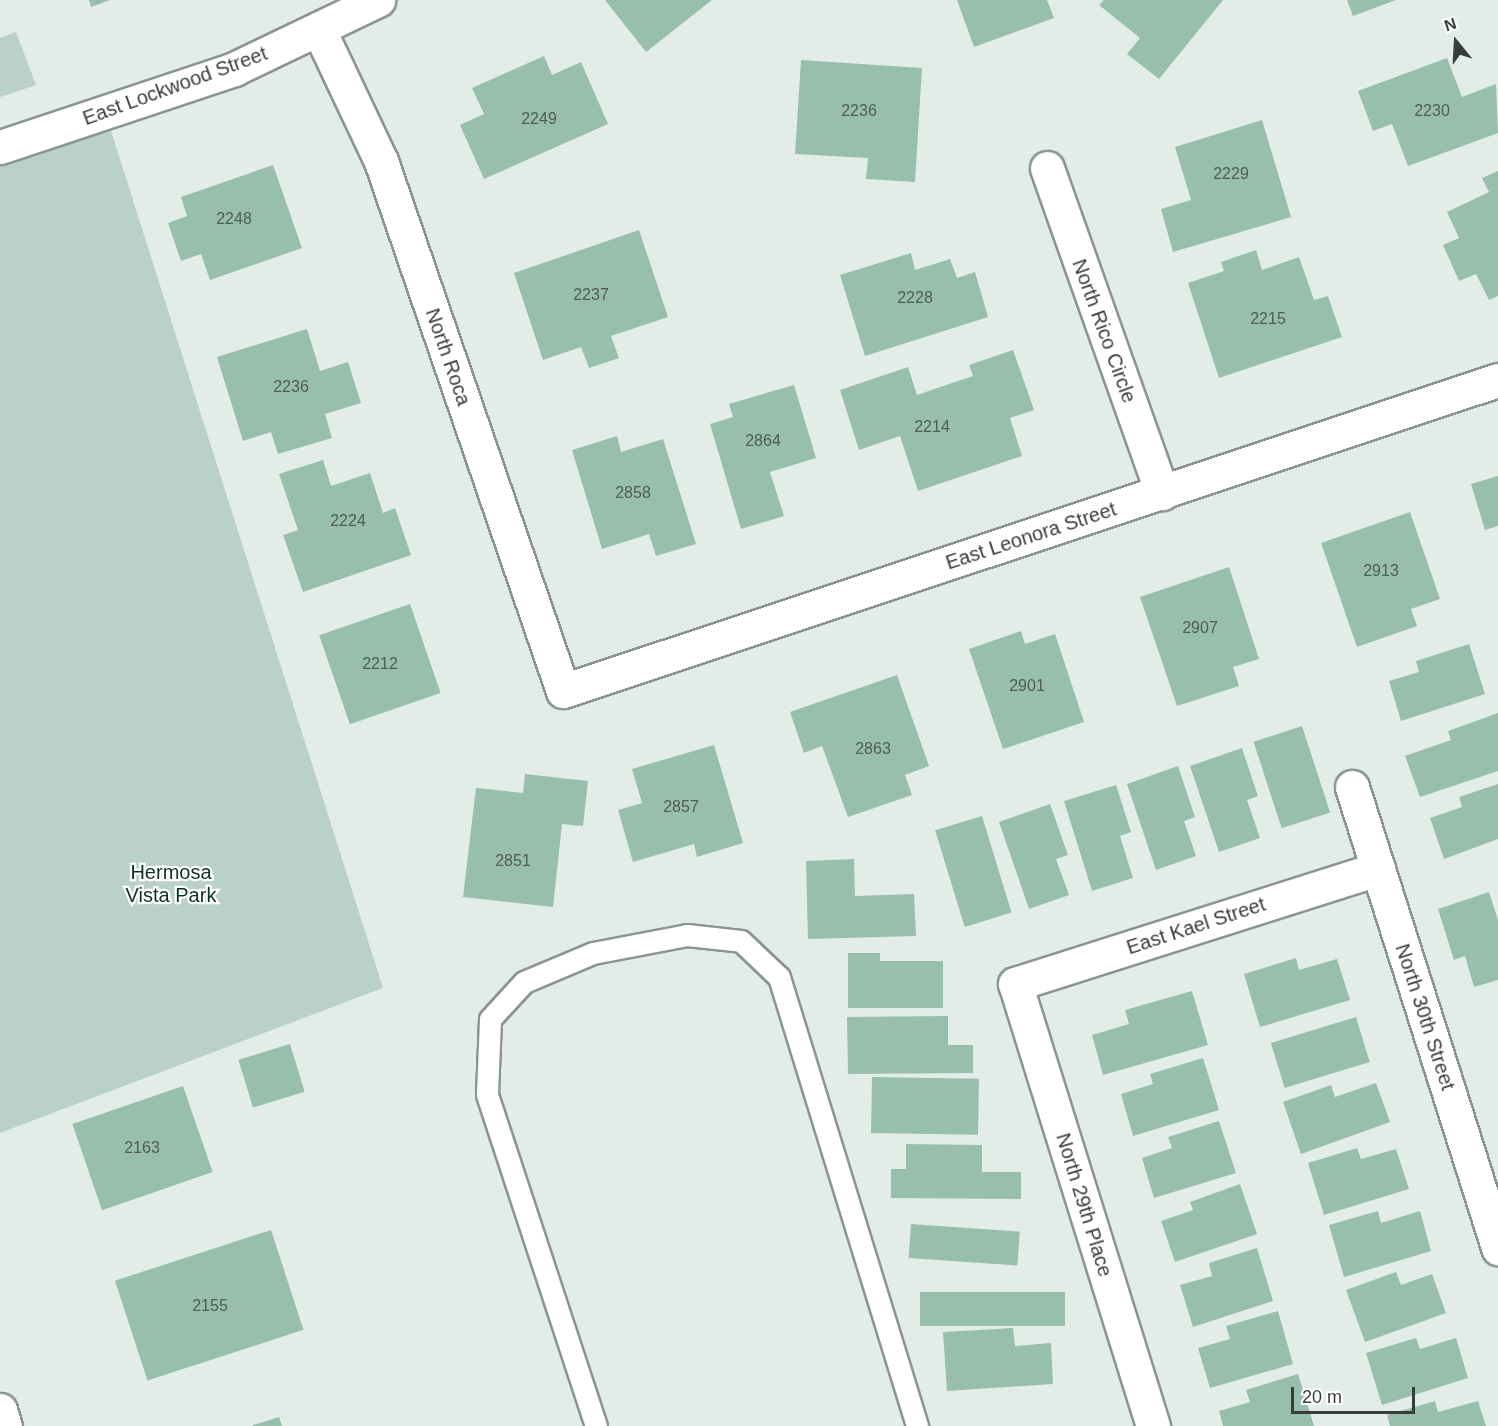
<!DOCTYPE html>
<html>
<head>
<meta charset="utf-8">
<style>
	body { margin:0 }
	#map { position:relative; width:1498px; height:1426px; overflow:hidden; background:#e2ede8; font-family:Helvetica,sans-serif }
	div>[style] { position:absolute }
	.green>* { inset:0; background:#b9d1c6 }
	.building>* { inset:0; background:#98bfae; transform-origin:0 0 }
	.roads { filter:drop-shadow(2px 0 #8b9590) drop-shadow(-2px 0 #8b9590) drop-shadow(0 2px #8b9590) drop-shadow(0 -2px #8b9590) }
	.lane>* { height:21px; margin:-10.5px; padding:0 10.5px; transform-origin:10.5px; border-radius:10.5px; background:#fff }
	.street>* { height:33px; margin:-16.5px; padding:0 16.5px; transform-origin:16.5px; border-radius:16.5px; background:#fff }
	span { translate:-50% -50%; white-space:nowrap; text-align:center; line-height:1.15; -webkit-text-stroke:4.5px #fff; paint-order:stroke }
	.number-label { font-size:16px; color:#505d57 }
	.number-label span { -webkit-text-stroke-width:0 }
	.street-label { font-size:20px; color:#383c3a }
	.park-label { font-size:20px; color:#0e3125 }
	.north { position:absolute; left:1426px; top:12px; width:60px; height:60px; -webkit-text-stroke:4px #fff; paint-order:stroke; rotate:342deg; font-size:16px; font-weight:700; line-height:24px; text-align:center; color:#383c3a }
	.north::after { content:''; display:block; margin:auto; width:21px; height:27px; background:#383c3a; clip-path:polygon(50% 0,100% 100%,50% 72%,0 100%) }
	.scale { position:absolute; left:1291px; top:1387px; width:124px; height:27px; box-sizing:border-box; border:3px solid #383c3a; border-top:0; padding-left:8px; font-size:18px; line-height:21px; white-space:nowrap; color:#383c3a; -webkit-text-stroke:4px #fff; paint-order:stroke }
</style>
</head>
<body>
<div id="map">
	<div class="green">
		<div style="clip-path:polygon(16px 32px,36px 85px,0 97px,0 38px)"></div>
		<div style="clip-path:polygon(105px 112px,383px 988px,0 1133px,0 147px)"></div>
	</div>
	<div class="building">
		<div style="clip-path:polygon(89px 0,110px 0,91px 7px)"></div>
		<div style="clip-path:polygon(605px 0,712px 0,646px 52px)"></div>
		<div style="clip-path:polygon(957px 0,1047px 0,1054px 18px,974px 47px)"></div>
		<div style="clip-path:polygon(1104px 0,1223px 0,1159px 79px,1127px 54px,1140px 38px,1099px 5px)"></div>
		<div style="clip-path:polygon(1347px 0,1396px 0,1353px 16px)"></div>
		<div style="clip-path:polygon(544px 56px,552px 75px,581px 62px,608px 124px,484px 179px,460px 125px,484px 114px,472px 88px)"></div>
		<div style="clip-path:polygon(1447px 58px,1462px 97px,1496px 84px,1498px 133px,1408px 166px,1392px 124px,1373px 131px,1358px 91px)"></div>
		<div style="clip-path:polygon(801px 60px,922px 68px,915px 182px,866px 179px,868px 158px,795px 154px)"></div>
		<div style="clip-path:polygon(1262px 120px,1291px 217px,1173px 252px,1161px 209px,1191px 200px,1175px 147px)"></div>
		<div style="clip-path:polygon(273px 165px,302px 248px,210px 280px,201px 254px,181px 261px,168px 223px,187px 216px,181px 197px)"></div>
		<div style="clip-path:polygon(1498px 171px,1498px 296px,1489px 300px,1476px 274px,1459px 281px,1443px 245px,1459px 238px,1447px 212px,1489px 192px,1482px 178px)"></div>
		<div style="clip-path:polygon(639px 230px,668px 317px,611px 336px,619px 358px,589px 368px,581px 347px,543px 360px,514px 273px)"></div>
		<div style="clip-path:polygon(1256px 250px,1262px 270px,1299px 257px,1314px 300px,1328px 296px,1342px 337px,1219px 378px,1188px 283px,1224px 271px,1221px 262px)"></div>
		<div style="clip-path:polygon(911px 253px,915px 270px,950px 259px,957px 278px,975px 272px,988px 317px,865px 356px,840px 275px)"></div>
		<div style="clip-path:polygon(307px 329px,320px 371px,348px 362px,361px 403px,325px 414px,332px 438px,278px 454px,271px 432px,243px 441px,217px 357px)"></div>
		<div style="clip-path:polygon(1013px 350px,1034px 410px,1010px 418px,1022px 456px,918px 491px,900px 436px,859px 450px,840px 390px,908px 367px,917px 395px,973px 376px,969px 365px)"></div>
		<div style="clip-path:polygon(794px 385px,816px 458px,770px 472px,784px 516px,741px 529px,710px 424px,733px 417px,729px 404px)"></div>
		<div style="clip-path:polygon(617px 436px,621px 452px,663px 439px,696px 544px,656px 556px,649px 534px,602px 549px,572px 450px)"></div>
		<div style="clip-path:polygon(323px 460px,331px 486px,370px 473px,383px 513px,395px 508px,411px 555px,303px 592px,283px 535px,298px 530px,279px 474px)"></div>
		<div style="clip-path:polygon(1498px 476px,1498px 526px,1485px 530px,1471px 484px)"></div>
		<div style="clip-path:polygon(1410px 512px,1440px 599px,1411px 609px,1417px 626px,1357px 647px,1321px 543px)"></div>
		<div style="clip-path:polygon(1229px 567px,1259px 659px,1233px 667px,1239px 686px,1177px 706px,1140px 597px)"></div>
		<div style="left:410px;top:604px;width:94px;height:96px;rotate:71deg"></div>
		<div style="clip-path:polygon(1021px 631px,1025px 644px,1055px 634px,1084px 722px,1003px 749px,969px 649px)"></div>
		<div style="clip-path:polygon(1469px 644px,1485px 694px,1401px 721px,1389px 681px,1419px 672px,1416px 661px)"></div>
		<div style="clip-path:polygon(897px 675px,929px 766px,905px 775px,912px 795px,848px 817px,822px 746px,804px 753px,790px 712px)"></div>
		<div style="clip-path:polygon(1498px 713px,1498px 771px,1420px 797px,1405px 756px,1451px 740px,1448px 731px)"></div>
		<div style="left:1302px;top:726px;width:91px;height:51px;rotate:72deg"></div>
		<div style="clip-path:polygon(714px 745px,743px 843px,697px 857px,694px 844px,633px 862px,618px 810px,642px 803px,632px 769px)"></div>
		<div style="clip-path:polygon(1242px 748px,1258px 796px,1247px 800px,1260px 838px,1219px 852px,1190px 766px)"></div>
		<div style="clip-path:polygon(1178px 766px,1195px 817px,1184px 821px,1196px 856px,1156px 870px,1127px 784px)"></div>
		<div style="clip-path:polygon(525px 774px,588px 781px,583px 826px,562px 824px,553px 907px,463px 897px,476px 788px,523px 793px)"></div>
		<div style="clip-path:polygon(1498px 784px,1498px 839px,1444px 859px,1430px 818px,1462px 807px,1459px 797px)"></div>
		<div style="clip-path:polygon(1116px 785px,1131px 832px,1120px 836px,1133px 878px,1092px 891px,1064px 801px)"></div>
		<div style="clip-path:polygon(1050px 804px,1068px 855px,1056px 859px,1069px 895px,1029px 909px,999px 822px)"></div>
		<div style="left:982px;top:816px;width:101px;height:49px;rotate:73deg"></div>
		<div style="clip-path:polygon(854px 859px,855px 896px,914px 894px,916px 936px,808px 939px,806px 861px)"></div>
		<div style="clip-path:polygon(1489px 892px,1498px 920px,1498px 980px,1474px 987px,1465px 956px,1454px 960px,1438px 909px)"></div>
		<div style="clip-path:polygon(848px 953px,880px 953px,880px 961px,943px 961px,943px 1008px,848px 1008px)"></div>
		<div style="clip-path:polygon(1296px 958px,1299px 970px,1337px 959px,1350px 1000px,1260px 1027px,1244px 974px)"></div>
		<div style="clip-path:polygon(1192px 991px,1208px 1045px,1103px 1075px,1092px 1035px,1129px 1024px,1125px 1010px)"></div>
		<div style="clip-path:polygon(948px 1016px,948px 1045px,973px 1045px,973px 1073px,848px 1074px,847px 1017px)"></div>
		<div style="left:1356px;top:1017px;width:47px;height:89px;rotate:73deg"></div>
		<div style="left:290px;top:1044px;width:50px;height:54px;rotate:73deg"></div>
		<div style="clip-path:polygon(1203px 1058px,1219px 1110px,1133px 1136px,1121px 1094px,1153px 1084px,1150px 1074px)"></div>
		<div style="left:872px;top:1077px;width:107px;height:56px;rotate:1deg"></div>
		<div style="clip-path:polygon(1376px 1083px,1390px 1122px,1301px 1154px,1283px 1102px,1331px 1085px,1335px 1097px)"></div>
		<div style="left:183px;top:1086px;width:91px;height:117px;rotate:71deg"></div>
		<div style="clip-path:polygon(1219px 1121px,1236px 1173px,1154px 1198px,1142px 1158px,1172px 1148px,1168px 1137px)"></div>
		<div style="clip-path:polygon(906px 1144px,982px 1145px,982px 1172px,1021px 1172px,1021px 1199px,891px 1198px,891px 1169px,906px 1169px)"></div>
		<div style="clip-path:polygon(1357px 1148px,1361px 1159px,1396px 1149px,1409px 1189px,1324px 1215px,1308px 1163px)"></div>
		<div style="clip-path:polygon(1240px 1184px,1257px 1234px,1175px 1262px,1161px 1221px,1193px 1210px,1190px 1202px)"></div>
		<div style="clip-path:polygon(1378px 1211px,1381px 1223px,1420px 1211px,1431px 1251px,1344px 1277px,1329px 1225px)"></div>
		<div style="left:911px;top:1224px;width:109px;height:34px;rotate:4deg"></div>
		<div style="left:271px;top:1230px;width:105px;height:164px;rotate:72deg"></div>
		<div style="clip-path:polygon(1257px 1248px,1273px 1301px,1193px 1327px,1180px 1285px,1212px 1276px,1209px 1263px)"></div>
		<div style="clip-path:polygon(1396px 1272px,1401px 1285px,1432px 1274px,1446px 1313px,1365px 1342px,1346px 1290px)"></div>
		<div style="left:1065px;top:1292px;width:34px;height:145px;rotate:90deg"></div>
		<div style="clip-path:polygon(1278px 1311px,1293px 1364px,1210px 1388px,1198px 1348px,1230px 1339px,1226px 1326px)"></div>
		<div style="clip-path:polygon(1013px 1328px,1015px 1346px,1051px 1343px,1053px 1384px,947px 1391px,943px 1332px)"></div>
		<div style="clip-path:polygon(1416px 1338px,1420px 1349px,1456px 1338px,1468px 1378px,1382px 1405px,1366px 1353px)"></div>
		<div style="clip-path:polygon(1298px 1374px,1314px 1426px,1223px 1426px,1219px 1411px,1250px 1402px,1246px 1390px)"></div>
		<div style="clip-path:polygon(1435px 1401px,1438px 1412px,1478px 1401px,1486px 1426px,1390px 1426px,1387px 1415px)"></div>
		<div style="clip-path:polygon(279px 1417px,282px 1426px,253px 1426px,253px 1425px)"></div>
	</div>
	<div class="roads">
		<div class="lane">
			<div style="left:596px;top:1426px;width:349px;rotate:-108.2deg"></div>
			<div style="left:487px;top:1094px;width:75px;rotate:-87.7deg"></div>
			<div style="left:490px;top:1019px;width:50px;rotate:-47.4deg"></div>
			<div style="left:524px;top:982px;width:75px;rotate:-22.8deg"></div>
			<div style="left:593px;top:953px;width:96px;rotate:-10.8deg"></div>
			<div style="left:687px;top:935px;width:54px;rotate:6.3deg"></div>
			<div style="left:741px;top:941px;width:52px;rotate:43.5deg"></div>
			<div style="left:779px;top:977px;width:470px;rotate:72.9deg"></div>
		</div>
		<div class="street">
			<div style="left:319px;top:30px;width:145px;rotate:64.7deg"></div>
			<div style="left:381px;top:161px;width:560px;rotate:71.05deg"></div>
			<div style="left:563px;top:691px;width:985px;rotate:-18.4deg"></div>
			<div style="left:0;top:147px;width:247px;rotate:-18.4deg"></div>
			<div style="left:234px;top:69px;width:160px;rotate:-25.6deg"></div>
			<div style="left:1047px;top:168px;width:345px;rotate:70.5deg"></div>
			<div style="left:1352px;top:787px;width:484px;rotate:72.4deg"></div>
			<div style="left:0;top:1410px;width:17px;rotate:73deg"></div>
			<div style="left:1153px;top:1426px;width:463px;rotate:-107.3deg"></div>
			<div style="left:1015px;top:984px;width:381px;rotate:-17.6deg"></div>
		</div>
	</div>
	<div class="number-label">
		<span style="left:859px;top:111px">2236</span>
		<span style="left:1432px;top:111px">2230</span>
		<span style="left:539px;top:119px">2249</span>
		<span style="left:1231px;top:174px">2229</span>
		<span style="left:234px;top:219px">2248</span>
		<span style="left:591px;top:295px">2237</span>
		<span style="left:915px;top:298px">2228</span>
		<span style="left:1268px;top:319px">2215</span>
		<span style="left:291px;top:387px">2236</span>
		<span style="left:932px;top:427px">2214</span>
		<span style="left:763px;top:441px">2864</span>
		<span style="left:633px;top:493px">2858</span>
		<span style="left:348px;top:521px">2224</span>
		<span style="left:1381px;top:571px">2913</span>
		<span style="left:1200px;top:628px">2907</span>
		<span style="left:380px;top:664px">2212</span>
		<span style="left:1027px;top:686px">2901</span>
		<span style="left:873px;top:749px">2863</span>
		<span style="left:681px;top:807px">2857</span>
		<span style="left:513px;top:861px">2851</span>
		<span style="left:142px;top:1148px">2163</span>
		<span style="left:210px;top:1306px">2155</span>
	</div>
	<div class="street-label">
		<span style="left:175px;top:86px;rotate:-20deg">East Lockwood Street</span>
		<span style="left:1104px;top:331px;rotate:70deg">North Rico Circle</span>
		<span style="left:448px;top:357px;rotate:71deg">North Roca</span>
		<span style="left:1031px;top:536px;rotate:-18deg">East Leonora Street</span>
		<span style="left:1196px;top:926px;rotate:-18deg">East Kael Street</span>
		<span style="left:1425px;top:1017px;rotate:72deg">North 30th Street</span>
		<span style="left:1084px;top:1205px;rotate:73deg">North 29th Place</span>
	</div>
	<div class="park-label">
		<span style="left:171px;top:884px">Hermosa<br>Vista Park</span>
	</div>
	<div class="north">N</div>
	<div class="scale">20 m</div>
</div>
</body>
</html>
